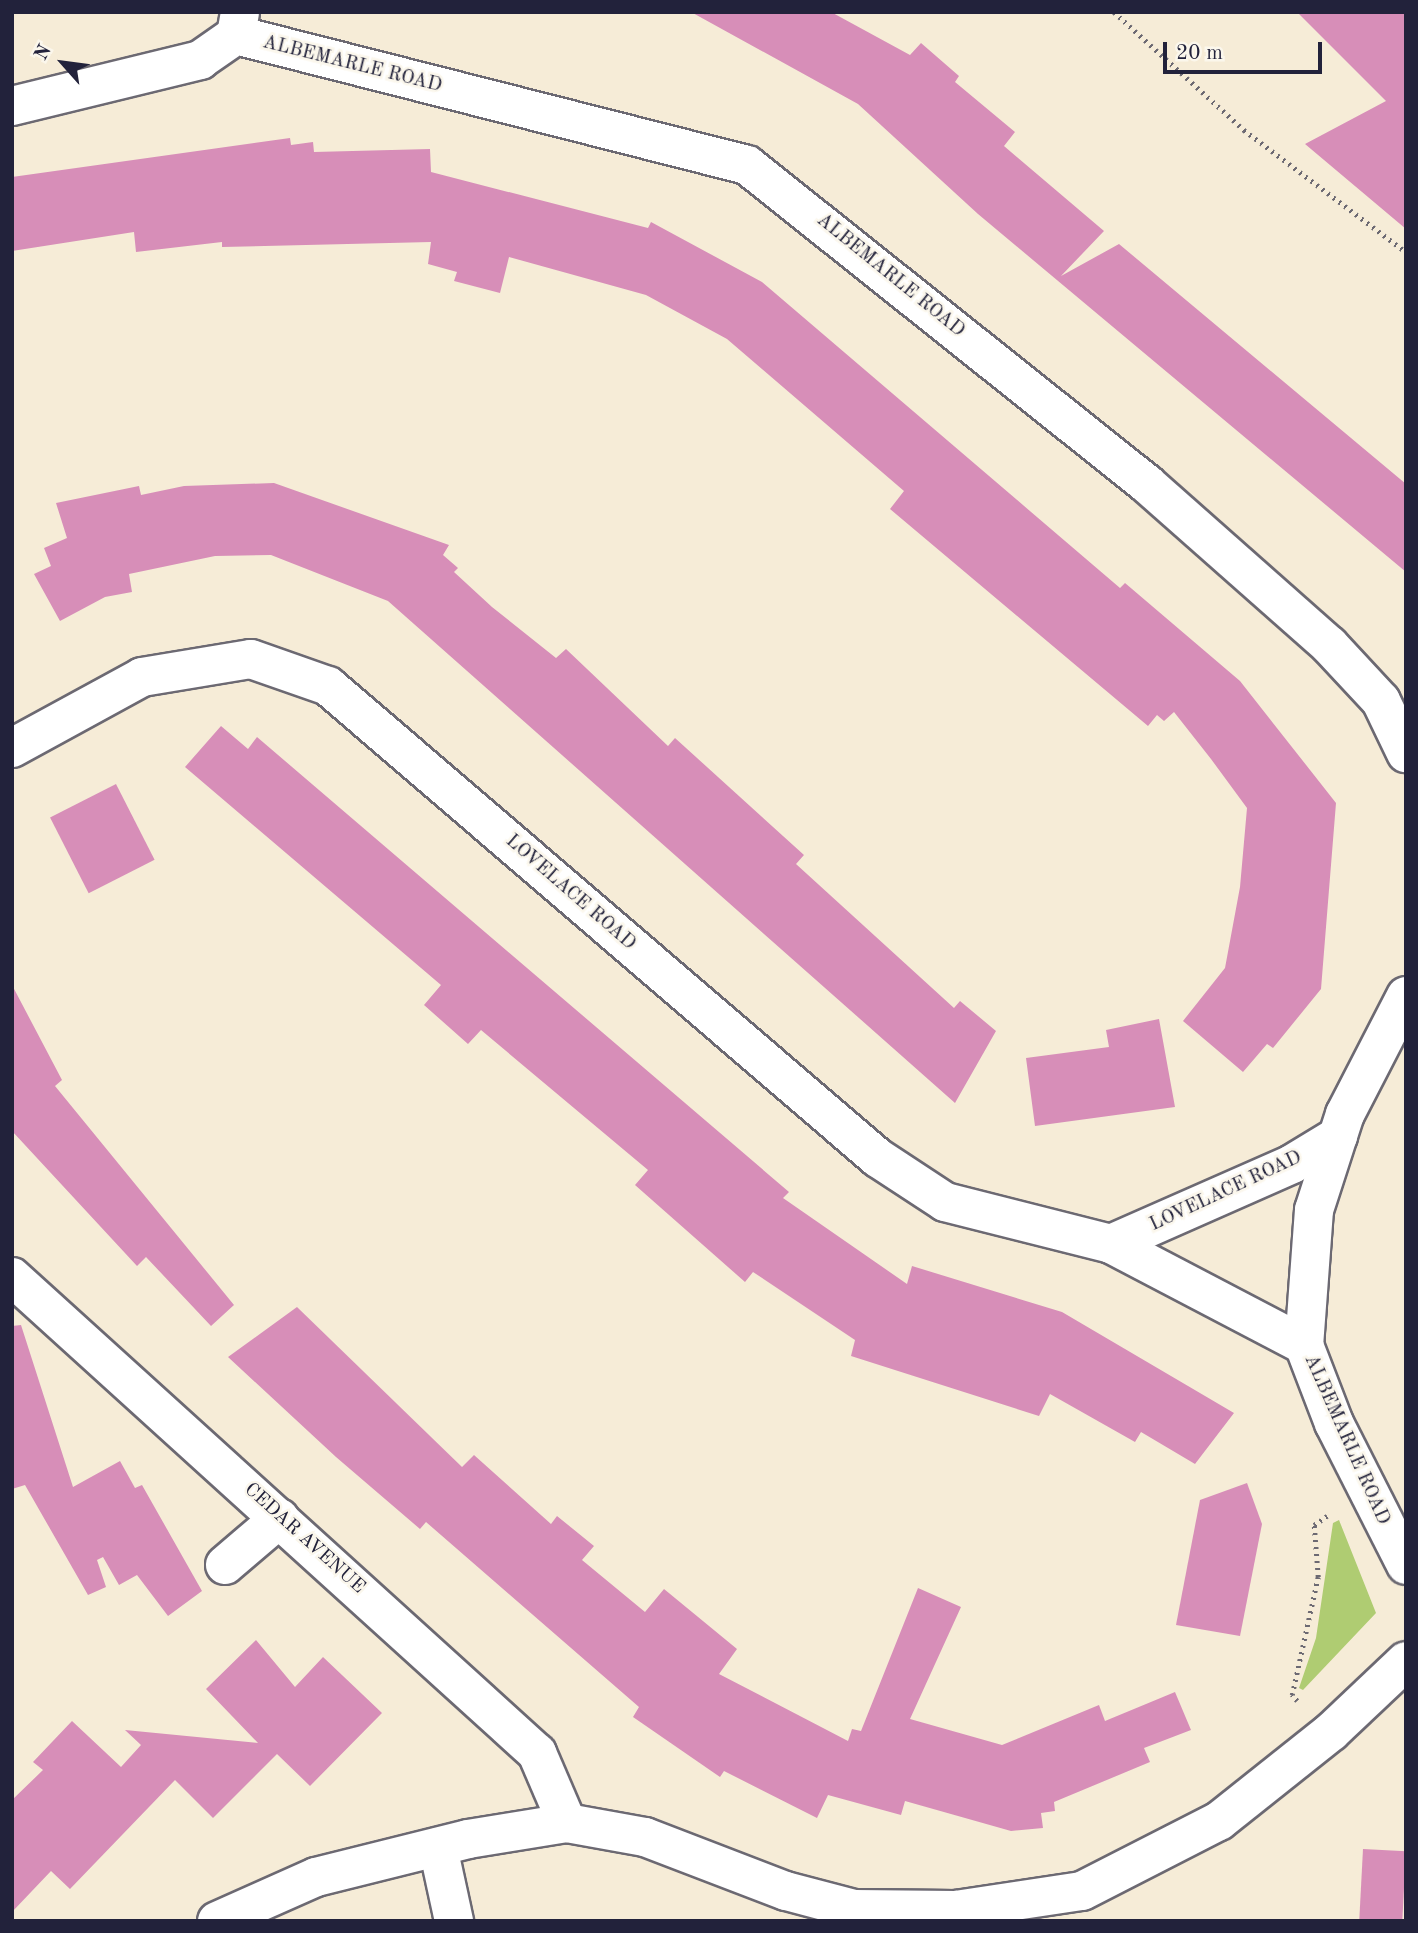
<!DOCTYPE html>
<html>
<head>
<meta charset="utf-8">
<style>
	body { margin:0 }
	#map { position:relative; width:1418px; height:1933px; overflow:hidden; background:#f6ecd7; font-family:"Old Standard TT",serif }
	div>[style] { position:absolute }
	.green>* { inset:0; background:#afcc72 }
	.building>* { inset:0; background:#d78eb8; transform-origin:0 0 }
	.path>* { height:4.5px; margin-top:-2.25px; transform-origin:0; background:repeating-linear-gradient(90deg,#6c6972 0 2px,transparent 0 7px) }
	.roads { filter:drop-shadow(2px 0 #6c6972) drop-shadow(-2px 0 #6c6972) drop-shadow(0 2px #6c6972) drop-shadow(0 -2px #6c6972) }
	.minor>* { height:38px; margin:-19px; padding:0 19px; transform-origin:19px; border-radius:19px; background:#fff }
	span { translate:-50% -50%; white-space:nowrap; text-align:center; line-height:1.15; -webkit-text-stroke:5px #fbf7ec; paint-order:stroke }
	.street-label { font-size:19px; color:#22223b }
	.frame { position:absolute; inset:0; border:14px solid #22223b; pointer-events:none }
	.north { position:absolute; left:28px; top:28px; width:70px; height:70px; -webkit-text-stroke:5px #fbf7ec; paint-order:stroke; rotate:298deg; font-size:19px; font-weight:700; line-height:28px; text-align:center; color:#22223b }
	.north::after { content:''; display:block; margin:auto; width:24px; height:32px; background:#22223b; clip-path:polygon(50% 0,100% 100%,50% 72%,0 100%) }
	.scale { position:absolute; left:1163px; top:42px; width:159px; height:32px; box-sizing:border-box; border:4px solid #22223b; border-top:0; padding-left:9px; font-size:21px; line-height:24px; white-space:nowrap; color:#22223b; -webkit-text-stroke:5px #fbf7ec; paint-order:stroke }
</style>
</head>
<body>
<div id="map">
	<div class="green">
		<div style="clip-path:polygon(1339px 1520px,1376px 1613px,1303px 1690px,1299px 1688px,1316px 1638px,1333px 1523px)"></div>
	</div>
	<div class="building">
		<div style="clip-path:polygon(691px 12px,831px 12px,910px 55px,921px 43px,959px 76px,955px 82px,1015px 132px,1004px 146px,1104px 231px,1061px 276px,1119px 244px,1406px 484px,1406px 572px,978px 214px,858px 104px)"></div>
		<div style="clip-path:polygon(1297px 12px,1406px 12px,1406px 229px,1305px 144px,1386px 101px)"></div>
		<div style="clip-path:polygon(290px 138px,291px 145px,313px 142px,314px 152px,430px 149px,431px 172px,648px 228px,651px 222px,762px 282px,1120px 588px,1125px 583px,1240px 681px,1336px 803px,1321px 989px,1273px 1048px,1267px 1044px,1243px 1072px,1183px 1021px,1225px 968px,1240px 887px,1247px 808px,1211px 759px,1174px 712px,1164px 721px,1157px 715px,1148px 726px,890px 509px,904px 491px,727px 339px,646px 295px,509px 257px,500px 293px,454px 281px,457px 272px,428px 264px,431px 242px,222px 247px,222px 242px,136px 252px,134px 232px,12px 251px,12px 177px)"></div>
		<div style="clip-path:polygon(274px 483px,449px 545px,443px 555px,458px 568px,454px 572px,492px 607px,556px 658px,566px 649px,668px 746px,675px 738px,804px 855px,796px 864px,954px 1008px,960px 1001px,996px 1031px,955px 1103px,388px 601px,271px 555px,215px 556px,129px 574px,132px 592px,105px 597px,60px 621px,34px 574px,51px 566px,44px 548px,67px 538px,56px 503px,139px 486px,141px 495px,184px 486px)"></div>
		<div style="clip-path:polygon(221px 726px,248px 749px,257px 737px,789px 1192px,783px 1198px,907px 1284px,912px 1266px,1062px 1312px,1234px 1413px,1195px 1464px,1141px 1432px,1135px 1442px,1050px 1394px,1039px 1416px,851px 1356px,855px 1340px,753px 1272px,745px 1282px,635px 1185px,648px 1170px,481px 1030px,468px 1044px,424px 1005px,441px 985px,185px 767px)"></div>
		<div style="left:116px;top:784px;width:85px;height:74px;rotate:63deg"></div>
		<div style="clip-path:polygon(12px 985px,62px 1080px,55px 1086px,234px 1305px,211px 1326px,146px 1257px,137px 1266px,12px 1131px)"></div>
		<div style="clip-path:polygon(1159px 1019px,1175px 1107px,1035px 1126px,1026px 1058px,1109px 1047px,1106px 1030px)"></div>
		<div style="clip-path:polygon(297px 1307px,462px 1467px,474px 1455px,551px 1524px,557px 1516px,594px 1546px,582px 1560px,645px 1612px,664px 1589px,737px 1649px,719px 1674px,848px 1741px,852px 1729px,861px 1731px,918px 1588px,961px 1607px,910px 1719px,1002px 1745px,1099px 1705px,1105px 1721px,1175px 1692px,1191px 1730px,1144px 1748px,1150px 1762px,1054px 1802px,1055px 1811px,1041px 1813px,1043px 1828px,1011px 1831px,905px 1801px,901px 1815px,828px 1795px,817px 1818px,724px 1771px,720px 1777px,633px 1717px,639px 1707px,426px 1522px,420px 1529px,336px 1457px,228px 1357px)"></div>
		<div style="clip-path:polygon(21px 1325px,73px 1487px,120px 1461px,135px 1488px,142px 1485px,202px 1591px,168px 1616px,137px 1575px,119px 1585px,103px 1557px,97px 1560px,106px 1587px,88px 1595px,25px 1485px,12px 1489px,12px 1326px)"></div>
		<div style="clip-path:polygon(1247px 1483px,1262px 1524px,1240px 1636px,1176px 1625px,1200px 1500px)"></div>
		<div style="clip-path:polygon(256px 1640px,295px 1687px,323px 1657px,382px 1713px,310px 1786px,277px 1754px,213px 1818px,175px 1780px,70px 1889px,51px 1871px,12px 1912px,12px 1800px,43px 1770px,33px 1762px,72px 1721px,121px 1767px,141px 1745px,125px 1730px,258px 1743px,206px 1689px)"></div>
		<div style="left:1363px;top:1849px;width:43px;height:72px;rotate:3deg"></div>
	</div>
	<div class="path">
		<div style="left:1114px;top:12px;width:176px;rotate:42.2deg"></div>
		<div style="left:1244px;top:130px;width:203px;rotate:37deg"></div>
		<div style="left:1297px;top:1701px;width:8px;rotate:-130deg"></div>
		<div style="left:1292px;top:1695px;width:121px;rotate:-77.6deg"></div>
		<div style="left:1318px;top:1577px;width:52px;rotate:-94.4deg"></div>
		<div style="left:1314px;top:1525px;width:16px;rotate:-35deg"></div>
	</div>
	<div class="roads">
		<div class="minor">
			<div style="left:236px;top:35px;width:527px;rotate:14.27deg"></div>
			<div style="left:747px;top:165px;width:512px;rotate:38.57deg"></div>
			<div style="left:1147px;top:484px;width:243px;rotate:41.5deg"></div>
			<div style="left:1329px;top:645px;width:76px;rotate:47.1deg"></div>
			<div style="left:1381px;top:701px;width:58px;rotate:64.3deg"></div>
			<div style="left:12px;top:106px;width:194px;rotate:-13.7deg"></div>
			<div style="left:200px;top:60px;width:44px;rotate:-34.8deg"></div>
			<div style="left:236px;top:35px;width:23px;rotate:-80deg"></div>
			<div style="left:12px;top:748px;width:148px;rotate:-28.6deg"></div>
			<div style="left:142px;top:677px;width:110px;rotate:-9.4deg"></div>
			<div style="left:251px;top:659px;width:82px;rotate:19.3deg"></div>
			<div style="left:328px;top:686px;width:725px;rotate:40.64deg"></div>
			<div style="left:878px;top:1158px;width:80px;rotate:33.3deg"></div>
			<div style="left:945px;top:1202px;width:171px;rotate:14.2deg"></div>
			<div style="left:1111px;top:1244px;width:218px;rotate:27.6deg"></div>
			<div style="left:1406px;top:996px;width:133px;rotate:117.3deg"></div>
			<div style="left:1345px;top:1114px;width:101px;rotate:107.9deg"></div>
			<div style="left:1314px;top:1210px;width:135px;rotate:94.2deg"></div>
			<div style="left:1304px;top:1345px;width:84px;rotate:69deg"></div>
			<div style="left:1334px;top:1423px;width:159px;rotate:63.1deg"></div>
			<div style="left:1111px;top:1244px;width:198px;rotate:-23.8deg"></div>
			<div style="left:1292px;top:1164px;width:54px;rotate:-31.3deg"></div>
			<div style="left:12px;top:1277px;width:709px;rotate:42.2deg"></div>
			<div style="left:537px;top:1753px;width:76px;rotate:66.8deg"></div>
			<div style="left:225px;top:1565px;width:72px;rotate:-40.5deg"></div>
			<div style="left:438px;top:1847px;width:76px;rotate:77.8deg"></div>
			<div style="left:217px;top:1921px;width:108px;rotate:-24deg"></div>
			<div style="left:316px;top:1877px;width:157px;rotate:-14deg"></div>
			<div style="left:468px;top:1839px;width:100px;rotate:-9.2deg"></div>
			<div style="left:567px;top:1823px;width:79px;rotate:10.2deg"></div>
			<div style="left:645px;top:1837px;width:151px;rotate:21deg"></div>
			<div style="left:786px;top:1891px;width:70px;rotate:14.8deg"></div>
			<div style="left:854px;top:1909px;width:101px;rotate:0.6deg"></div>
			<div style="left:955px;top:1910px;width:128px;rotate:-8.5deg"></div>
			<div style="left:1082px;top:1891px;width:154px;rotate:-27.1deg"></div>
			<div style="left:1219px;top:1821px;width:143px;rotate:-38.5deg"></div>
			<div style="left:1331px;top:1732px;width:103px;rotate:-43.4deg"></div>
		</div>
	</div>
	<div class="street-label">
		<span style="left:352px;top:65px;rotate:14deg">ALBEMARLE ROAD</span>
		<span style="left:890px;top:276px;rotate:39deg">ALBEMARLE ROAD</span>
		<span style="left:570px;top:893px;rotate:41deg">LOVELACE ROAD</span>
		<span style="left:1226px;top:1192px;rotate:-25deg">LOVELACE ROAD</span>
		<span style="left:1346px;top:1440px;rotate:66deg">ALBEMARLE ROAD</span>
		<span style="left:304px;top:1539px;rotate:42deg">CEDAR AVENUE</span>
	</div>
	<div class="frame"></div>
	<div class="north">N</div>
	<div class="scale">20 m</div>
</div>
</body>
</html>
